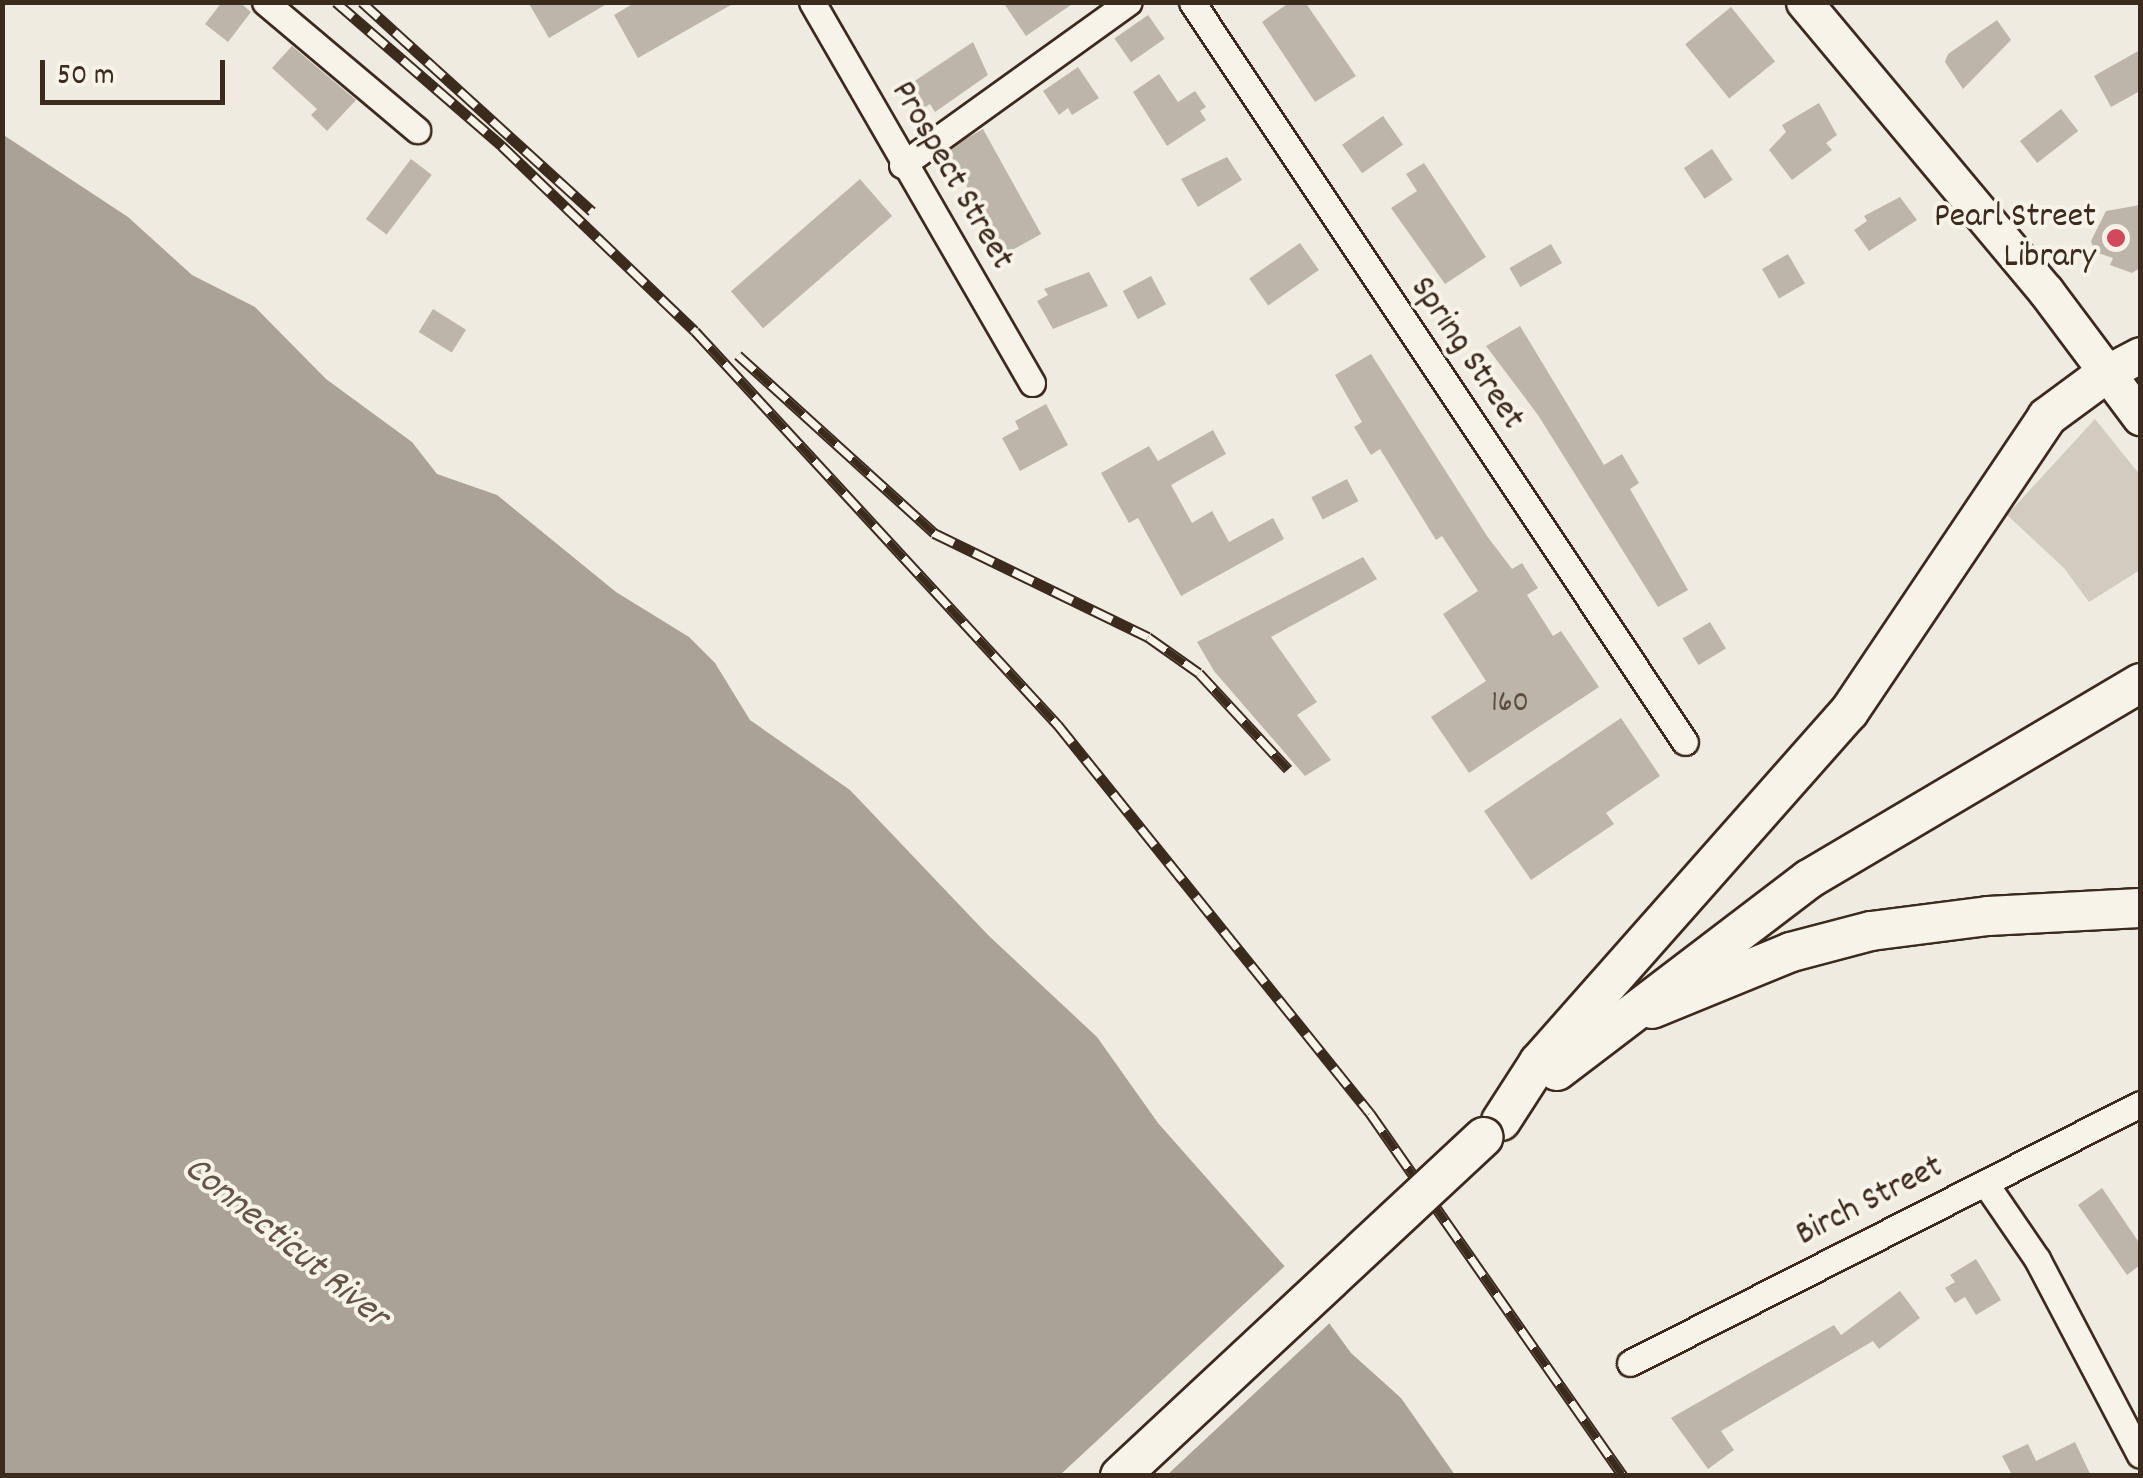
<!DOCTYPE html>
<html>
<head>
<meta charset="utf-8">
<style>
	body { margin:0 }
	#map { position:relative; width:2143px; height:1478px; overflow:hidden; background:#efebe0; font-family:Dekko,sans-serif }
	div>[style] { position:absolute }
	.green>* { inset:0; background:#d1cbc0 }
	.water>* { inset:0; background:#aaa296 }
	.pier>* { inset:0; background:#efebe0 }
	.building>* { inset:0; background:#bdb5aa; transform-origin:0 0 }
	.roads { filter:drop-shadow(2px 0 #3b2a1e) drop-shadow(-2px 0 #3b2a1e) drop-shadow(0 2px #3b2a1e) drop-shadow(0 -2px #3b2a1e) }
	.street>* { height:25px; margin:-12.5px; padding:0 12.5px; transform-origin:12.5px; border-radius:12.5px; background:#f7f3e8 }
	.secondary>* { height:35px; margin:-17.5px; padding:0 17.5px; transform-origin:17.5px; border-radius:17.5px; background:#f7f3e8 }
	.primary>* { height:38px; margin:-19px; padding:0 19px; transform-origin:19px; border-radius:19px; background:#f7f3e8 }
	.rail>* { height:11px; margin-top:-5.5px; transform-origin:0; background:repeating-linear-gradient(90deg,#f7f3e8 0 22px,#3b2a1e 0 44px); box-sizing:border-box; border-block:2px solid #3b2a1e }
	.bridges { filter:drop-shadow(2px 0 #3b2a1e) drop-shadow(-2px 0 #3b2a1e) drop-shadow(0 2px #3b2a1e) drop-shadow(0 -2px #3b2a1e) }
	.primary-bridge>* { height:38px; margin:-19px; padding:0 19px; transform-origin:19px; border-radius:19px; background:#f7f3e8 }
	.dots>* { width:28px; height:28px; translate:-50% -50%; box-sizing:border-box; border:5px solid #f7f3e8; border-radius:50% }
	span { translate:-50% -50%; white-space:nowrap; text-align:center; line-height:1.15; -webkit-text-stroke:8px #f7f3e8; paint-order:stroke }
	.number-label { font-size:30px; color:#5c4d41 }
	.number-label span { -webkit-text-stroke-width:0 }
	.street-label { font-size:35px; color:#3b2a1e }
	.poi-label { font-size:35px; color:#3b2a1e }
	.right { translate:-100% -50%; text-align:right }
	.water-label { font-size:38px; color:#625448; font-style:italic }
	.frame { position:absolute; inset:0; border:5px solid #3b2a1e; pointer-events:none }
	.scale { position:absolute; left:40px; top:60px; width:185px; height:45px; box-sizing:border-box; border:5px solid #3b2a1e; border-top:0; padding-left:12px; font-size:30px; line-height:35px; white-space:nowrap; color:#3b2a1e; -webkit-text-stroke:8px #f7f3e8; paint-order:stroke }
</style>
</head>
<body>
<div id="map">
	<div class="green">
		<div style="clip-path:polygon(2095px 419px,2140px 475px,2140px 570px,2089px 602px,2064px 568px,2007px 515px)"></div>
	</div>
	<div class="water">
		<div style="clip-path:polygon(2px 134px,128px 217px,192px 275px,255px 307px,326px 379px,412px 442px,437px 474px,497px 495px,616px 592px,689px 637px,715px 663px,750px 720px,850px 790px,989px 936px,1097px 1037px,1158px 1123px,1302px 1286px,1351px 1353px,1401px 1398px,1455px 1475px,3px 1475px)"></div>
	</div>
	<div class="pier">
		<div style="clip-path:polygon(1287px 1264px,1333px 1320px,1166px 1476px,1060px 1475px)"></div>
	</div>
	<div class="building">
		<div style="clip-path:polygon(222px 2px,239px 2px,251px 12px,228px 42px,205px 24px)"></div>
		<div style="clip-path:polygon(528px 2px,610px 2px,549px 38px)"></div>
		<div style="clip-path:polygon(636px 2px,736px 2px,638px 58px,614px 15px)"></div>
		<div style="clip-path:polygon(1003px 2px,1075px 2px,1026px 36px)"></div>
		<div style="clip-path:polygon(1290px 2px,1305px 2px,1356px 76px,1315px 102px,1262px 22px)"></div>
		<div style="left:1731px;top:7px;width:70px;height:59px;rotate:51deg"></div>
		<div style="left:1148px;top:15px;width:29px;height:41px;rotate:55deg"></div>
		<div style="clip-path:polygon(1997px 20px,2011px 40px,1963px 89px,1945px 62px,1948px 54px)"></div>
		<div style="clip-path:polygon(973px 42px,988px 75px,935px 112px,930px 104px,922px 109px,907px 86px)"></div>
		<div style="clip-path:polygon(292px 46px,356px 100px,327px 131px,311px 115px,317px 109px,272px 68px)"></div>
		<div style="clip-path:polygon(2140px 50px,2140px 91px,2111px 107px,2094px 76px)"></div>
		<div style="clip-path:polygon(1078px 67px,1099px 98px,1072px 115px,1068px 108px,1059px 115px,1043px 91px)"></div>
		<div style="clip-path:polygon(1159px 74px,1178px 102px,1195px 91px,1206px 107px,1200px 111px,1206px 120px,1167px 146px,1133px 92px)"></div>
		<div style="clip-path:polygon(1819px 103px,1837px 135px,1826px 143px,1832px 150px,1792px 180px,1769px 150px,1786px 132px,1782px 125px)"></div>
		<div style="left:2061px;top:109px;width:28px;height:52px;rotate:52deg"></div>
		<div style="left:1383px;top:116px;width:35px;height:50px;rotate:55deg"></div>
		<div style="left:983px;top:129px;width:120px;height:42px;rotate:61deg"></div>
		<div style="left:1712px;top:149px;width:37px;height:34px;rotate:56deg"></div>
		<div style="clip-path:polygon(1227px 157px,1242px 180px,1198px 207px,1181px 179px)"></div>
		<div style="left:411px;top:159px;width:26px;height:75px;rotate:37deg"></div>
		<div style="clip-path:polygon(1424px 163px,1486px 257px,1445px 284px,1391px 208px,1417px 191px,1406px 174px)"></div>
		<div style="left:860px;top:179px;width:49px;height:171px;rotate:49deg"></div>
		<div style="clip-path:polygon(1900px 197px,1917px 220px,1869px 251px,1854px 230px,1867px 221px,1864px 216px)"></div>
		<div style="clip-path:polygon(2140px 205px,2140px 268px,2132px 273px,2110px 265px,2113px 258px,2095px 252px,2091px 241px,2106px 211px)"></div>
		<div style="left:1300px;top:243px;width:33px;height:62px;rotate:55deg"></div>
		<div style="left:1551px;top:244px;width:22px;height:48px;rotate:60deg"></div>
		<div style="left:1788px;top:254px;width:34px;height:30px;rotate:60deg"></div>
		<div style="clip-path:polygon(1089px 272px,1108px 306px,1053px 329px,1037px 301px,1048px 295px,1044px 289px)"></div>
		<div style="left:1151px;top:276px;width:32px;height:32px;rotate:62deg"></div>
		<div style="left:433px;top:309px;width:39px;height:27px;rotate:32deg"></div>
		<div style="clip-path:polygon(1520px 326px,1604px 465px,1622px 454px,1639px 483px,1630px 489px,1688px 590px,1658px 607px,1538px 415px,1486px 346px)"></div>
		<div style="clip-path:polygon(1371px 354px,1487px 536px,1512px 569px,1522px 563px,1538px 588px,1527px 595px,1553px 636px,1561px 631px,1599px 687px,1469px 773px,1431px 717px,1486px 681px,1443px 614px,1478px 591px,1442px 536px,1436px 540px,1380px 449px,1371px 455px,1354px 427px,1362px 422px,1335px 375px)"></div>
		<div style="clip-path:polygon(1046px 404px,1068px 445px,1020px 471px,1002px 438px,1019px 429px,1015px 421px)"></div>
		<div style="clip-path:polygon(1213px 430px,1226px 454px,1171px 485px,1192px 523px,1212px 511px,1229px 542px,1273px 518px,1284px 539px,1181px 596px,1138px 518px,1129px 523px,1101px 473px,1149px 446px,1158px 461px)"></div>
		<div style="left:1347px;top:479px;width:25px;height:40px;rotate:63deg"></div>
		<div style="clip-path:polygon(1363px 557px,1377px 579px,1271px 637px,1317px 702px,1297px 715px,1331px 760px,1305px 776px,1214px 671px,1197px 642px)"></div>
		<div style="left:1710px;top:622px;width:31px;height:32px;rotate:59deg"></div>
		<div style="clip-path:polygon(1621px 718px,1660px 776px,1606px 813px,1614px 824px,1531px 880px,1484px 811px)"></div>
		<div style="clip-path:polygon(2102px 1188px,2140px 1244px,2140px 1265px,2127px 1275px,2078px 1205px)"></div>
		<div style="clip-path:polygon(1976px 1259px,2001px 1300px,1976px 1315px,1965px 1297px,1955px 1303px,1945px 1288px,1955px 1282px,1950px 1275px)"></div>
		<div style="clip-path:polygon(1900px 1291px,1920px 1318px,1879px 1349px,1873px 1341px,1721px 1431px,1734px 1450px,1708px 1469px,1671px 1418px,1834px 1325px,1841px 1335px)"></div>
		<div style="clip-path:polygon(2075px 1442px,2091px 1476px,2006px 1476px,2011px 1473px,2002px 1456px,2028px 1444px,2036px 1461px)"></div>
	</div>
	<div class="roads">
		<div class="street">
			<div style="left:265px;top:2px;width:199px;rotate:40.1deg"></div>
			<div style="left:812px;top:2px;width:440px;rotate:60deg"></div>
			<div style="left:1192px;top:2px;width:889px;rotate:56.33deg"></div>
			<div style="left:902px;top:165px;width:279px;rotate:-35.7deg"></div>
			<div style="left:1985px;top:1183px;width:92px;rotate:55.6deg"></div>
			<div style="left:2037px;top:1259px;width:221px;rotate:62.3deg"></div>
			<div style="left:1630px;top:1363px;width:572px;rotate:-26.92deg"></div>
		</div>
		<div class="secondary">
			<div style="left:1804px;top:2px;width:376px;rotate:50.1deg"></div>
			<div style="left:2045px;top:290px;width:159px;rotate:53.2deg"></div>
			<div style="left:2108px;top:372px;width:36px;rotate:-28deg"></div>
		</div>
		<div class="primary">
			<div style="left:1652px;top:1009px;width:150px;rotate:-22.3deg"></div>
			<div style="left:1791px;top:952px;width:83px;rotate:-14.7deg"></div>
			<div style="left:1871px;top:931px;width:118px;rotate:-7.3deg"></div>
			<div style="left:1988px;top:916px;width:152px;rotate:-3deg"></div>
			<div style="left:1557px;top:1071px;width:317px;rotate:-37.3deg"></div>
			<div style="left:1809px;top:879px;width:385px;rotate:-30.6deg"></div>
			<div style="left:1501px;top:1121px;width:70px;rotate:-57.2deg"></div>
			<div style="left:1539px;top:1062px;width:468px;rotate:-48.5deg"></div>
			<div style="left:1849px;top:712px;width:355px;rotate:-56.1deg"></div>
			<div style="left:2047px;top:417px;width:76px;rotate:-36.4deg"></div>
		</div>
	</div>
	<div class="rail">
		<div style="left:336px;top:2px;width:220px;rotate:40.9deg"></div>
		<div style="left:502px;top:146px;width:267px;rotate:43.8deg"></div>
		<div style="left:695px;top:331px;width:536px;rotate:47.35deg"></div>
		<div style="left:1058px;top:725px;width:498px;rotate:51.2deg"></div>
		<div style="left:1370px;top:1113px;width:442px;rotate:55.1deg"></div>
		<div style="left:362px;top:2px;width:311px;rotate:42.3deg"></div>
		<div style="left:738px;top:355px;width:265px;rotate:42.2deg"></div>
		<div style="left:934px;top:533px;width:238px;rotate:25.9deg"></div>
		<div style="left:1148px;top:637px;width:62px;rotate:35.2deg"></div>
		<div style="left:1199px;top:673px;width:131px;rotate:47.2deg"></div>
	</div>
	<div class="bridges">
		<div class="primary-bridge">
			<div style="left:1120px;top:1476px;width:497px;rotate:-43deg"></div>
		</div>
	</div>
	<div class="dots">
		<div style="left:2116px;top:238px;background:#d1495b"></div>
	</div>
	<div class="number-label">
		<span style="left:1510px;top:705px">160</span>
	</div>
	<div class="street-label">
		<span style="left:951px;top:176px;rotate:60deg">Prospect Street</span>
		<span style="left:1466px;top:354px;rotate:56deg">Spring Street</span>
		<span style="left:1870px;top:1202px;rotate:-27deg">Birch Street</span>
	</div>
	<div class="poi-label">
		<span class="right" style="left:2096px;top:238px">Pearl Street<br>Library</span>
	</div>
	<div class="water-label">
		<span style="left:285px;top:1244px;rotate:39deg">Connecticut River</span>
	</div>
	<div class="frame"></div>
	<div class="scale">50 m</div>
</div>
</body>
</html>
